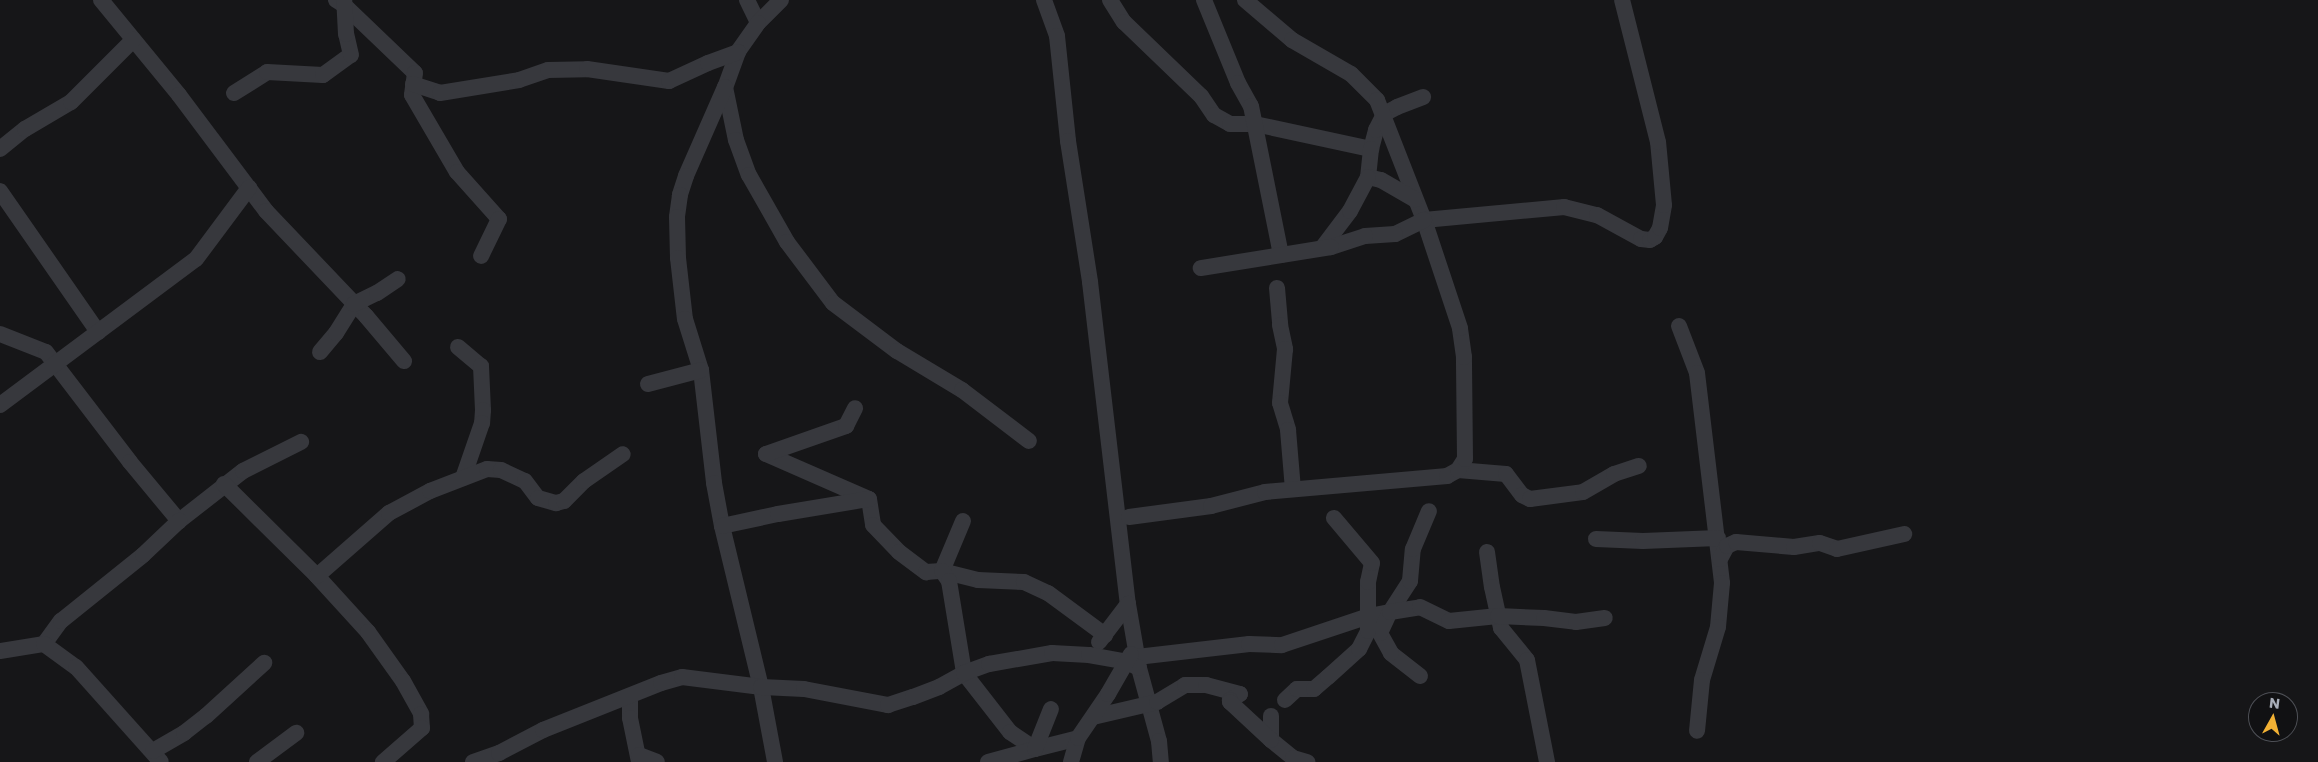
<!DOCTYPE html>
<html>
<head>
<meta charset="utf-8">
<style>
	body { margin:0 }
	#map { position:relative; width:2318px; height:762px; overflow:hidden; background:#161618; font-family:Poppins,sans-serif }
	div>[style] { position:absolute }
	.minor>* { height:16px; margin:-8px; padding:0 8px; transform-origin:8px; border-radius:8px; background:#37383d }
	span { translate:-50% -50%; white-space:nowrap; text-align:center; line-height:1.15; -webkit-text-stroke:5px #111113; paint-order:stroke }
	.north { position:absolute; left:2248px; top:692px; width:50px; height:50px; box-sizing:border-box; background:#111113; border:1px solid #4d4f55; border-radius:50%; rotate:7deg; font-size:14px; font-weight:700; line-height:20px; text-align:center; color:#a8adb8 }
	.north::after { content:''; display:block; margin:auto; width:18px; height:22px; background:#f2b134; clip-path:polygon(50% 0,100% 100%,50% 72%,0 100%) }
</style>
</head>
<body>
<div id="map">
	<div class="minor">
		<div style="left:101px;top:0;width:123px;rotate:50.6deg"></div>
		<div style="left:179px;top:95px;width:145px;rotate:53.1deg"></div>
		<div style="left:266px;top:211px;width:145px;rotate:46.4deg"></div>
		<div style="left:366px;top:316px;width:59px;rotate:49.8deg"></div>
		<div style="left:336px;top:0;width:9px;rotate:32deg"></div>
		<div style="left:344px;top:5px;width:98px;rotate:43.8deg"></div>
		<div style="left:415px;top:73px;width:22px;rotate:98deg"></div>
		<div style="left:412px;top:95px;width:89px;rotate:59.7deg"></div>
		<div style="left:457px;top:172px;width:63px;rotate:48.2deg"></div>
		<div style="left:499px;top:219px;width:41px;rotate:115.9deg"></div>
		<div style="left:747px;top:0;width:25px;rotate:64deg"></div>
		<div style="left:781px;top:0;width:33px;rotate:135deg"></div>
		<div style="left:758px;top:23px;width:35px;rotate:125deg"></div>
		<div style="left:738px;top:52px;width:37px;rotate:110deg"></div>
		<div style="left:725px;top:87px;width:54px;rotate:78.3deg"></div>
		<div style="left:736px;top:140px;width:37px;rotate:70deg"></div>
		<div style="left:749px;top:175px;width:77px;rotate:60.4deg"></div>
		<div style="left:787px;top:242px;width:76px;rotate:53deg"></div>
		<div style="left:833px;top:303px;width:80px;rotate:36.9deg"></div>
		<div style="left:897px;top:351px;width:76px;rotate:31deg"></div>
		<div style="left:962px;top:390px;width:84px;rotate:37.3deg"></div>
		<div style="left:1044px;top:0;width:38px;rotate:70deg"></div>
		<div style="left:1057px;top:36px;width:106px;rotate:84deg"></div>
		<div style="left:1068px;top:141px;width:143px;rotate:81.1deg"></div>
		<div style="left:1090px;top:282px;width:324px;rotate:83.3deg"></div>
		<div style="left:1128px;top:604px;width:65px;rotate:80.2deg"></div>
		<div style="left:1139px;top:668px;width:76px;rotate:74.7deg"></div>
		<div style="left:1159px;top:741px;width:21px;rotate:85deg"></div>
		<div style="left:1110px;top:0;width:26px;rotate:58deg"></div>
		<div style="left:1124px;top:22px;width:107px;rotate:43.9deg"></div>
		<div style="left:1201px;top:96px;width:23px;rotate:56deg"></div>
		<div style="left:1214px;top:115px;width:18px;rotate:29deg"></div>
		<div style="left:1230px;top:124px;width:25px"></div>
		<div style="left:1255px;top:124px;width:119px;rotate:12.2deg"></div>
		<div style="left:1371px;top:149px;width:20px;rotate:-75deg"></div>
		<div style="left:1376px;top:130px;width:18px;rotate:-63deg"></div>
		<div style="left:1384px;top:114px;width:15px;rotate:-28deg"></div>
		<div style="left:1397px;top:107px;width:28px;rotate:-21deg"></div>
		<div style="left:1204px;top:0;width:90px;rotate:67.7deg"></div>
		<div style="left:1238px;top:83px;width:26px;rotate:61deg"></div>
		<div style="left:1251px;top:106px;width:152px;rotate:78.6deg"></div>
		<div style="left:1245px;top:0;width:62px;rotate:40.4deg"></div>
		<div style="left:1292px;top:40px;width:68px;rotate:30deg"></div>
		<div style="left:1351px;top:74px;width:37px;rotate:45deg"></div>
		<div style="left:1377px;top:100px;width:129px;rotate:68.6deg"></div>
		<div style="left:1424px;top:220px;width:141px;rotate:-5.3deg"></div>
		<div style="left:1564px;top:207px;width:34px;rotate:14deg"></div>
		<div style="left:1597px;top:215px;width:50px;rotate:28.6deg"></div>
		<div style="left:1641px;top:239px;width:9px;rotate:6deg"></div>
		<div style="left:1650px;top:240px;width:6px;rotate:-31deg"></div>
		<div style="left:1655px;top:237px;width:10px;rotate:-61deg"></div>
		<div style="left:1660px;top:228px;width:23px;rotate:-80deg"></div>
		<div style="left:1664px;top:205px;width:63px;rotate:-95.4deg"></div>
		<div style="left:1658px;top:142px;width:146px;rotate:-104.2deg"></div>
		<div style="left:413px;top:84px;width:28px;rotate:18deg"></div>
		<div style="left:440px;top:93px;width:80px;rotate:-9.3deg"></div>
		<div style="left:519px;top:80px;width:31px;rotate:-19deg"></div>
		<div style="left:548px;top:70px;width:39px;rotate:-1deg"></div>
		<div style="left:587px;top:69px;width:83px;rotate:8.3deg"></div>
		<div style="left:669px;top:81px;width:43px;rotate:-24.8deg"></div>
		<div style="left:708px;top:63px;width:32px;rotate:-20deg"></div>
		<div style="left:725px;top:87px;width:97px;rotate:113.7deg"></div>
		<div style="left:686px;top:176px;width:20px;rotate:108deg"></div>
		<div style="left:680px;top:195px;width:22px;rotate:98deg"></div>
		<div style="left:677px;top:217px;width:41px;rotate:88.6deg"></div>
		<div style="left:678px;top:258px;width:61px;rotate:83.5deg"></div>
		<div style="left:685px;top:319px;width:53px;rotate:72.6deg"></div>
		<div style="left:701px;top:370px;width:114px;rotate:83.4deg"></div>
		<div style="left:714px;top:483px;width:44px;rotate:79.5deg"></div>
		<div style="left:722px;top:526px;width:166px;rotate:76.4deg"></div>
		<div style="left:761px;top:687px;width:76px;rotate:79.4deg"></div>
		<div style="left:234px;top:93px;width:39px;rotate:-32deg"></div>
		<div style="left:267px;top:72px;width:56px;rotate:3.1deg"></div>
		<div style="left:323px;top:75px;width:34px;rotate:-36deg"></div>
		<div style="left:351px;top:55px;width:22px;rotate:-103deg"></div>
		<div style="left:346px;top:34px;width:34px;rotate:-93deg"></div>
		<div style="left:0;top:149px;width:32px;rotate:-39deg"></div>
		<div style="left:25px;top:129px;width:53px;rotate:-30.4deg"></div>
		<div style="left:71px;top:102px;width:88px;rotate:-45deg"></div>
		<div style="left:1371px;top:149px;width:28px;rotate:96deg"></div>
		<div style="left:1368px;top:177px;width:13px;rotate:13deg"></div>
		<div style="left:1381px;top:180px;width:39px;rotate:30deg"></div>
		<div style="left:0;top:191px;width:172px;rotate:55.2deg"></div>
		<div style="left:1322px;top:248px;width:46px;rotate:-52.9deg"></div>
		<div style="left:1350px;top:211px;width:38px;rotate:-62deg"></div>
		<div style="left:1277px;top:288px;width:37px;rotate:85deg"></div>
		<div style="left:1280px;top:325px;width:25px;rotate:78deg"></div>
		<div style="left:1285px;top:349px;width:54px;rotate:95.3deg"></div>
		<div style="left:1280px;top:403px;width:28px;rotate:73deg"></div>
		<div style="left:1288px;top:430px;width:59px;rotate:85.2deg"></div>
		<div style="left:1679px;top:326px;width:50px;rotate:69deg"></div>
		<div style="left:1697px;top:373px;width:211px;rotate:83.2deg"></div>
		<div style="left:1722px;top:583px;width:44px;rotate:95.2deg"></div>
		<div style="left:1718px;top:627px;width:55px;rotate:106.8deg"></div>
		<div style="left:1702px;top:680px;width:51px;rotate:95.6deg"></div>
		<div style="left:0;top:334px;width:49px;rotate:21.4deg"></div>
		<div style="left:46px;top:352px;width:138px;rotate:52.6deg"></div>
		<div style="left:130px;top:462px;width:77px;rotate:50.3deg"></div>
		<div style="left:179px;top:521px;width:81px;rotate:-38deg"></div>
		<div style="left:243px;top:471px;width:65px;rotate:-26.6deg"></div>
		<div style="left:458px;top:347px;width:30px;rotate:40deg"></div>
		<div style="left:481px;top:366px;width:44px;rotate:87.4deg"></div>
		<div style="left:483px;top:410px;width:13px;rotate:94deg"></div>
		<div style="left:482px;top:423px;width:58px;rotate:109.1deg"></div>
		<div style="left:320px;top:352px;width:25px;rotate:-50deg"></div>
		<div style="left:336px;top:333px;width:34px;rotate:-58deg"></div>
		<div style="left:354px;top:304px;width:25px;rotate:-26deg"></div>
		<div style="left:377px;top:293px;width:25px;rotate:-34deg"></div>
		<div style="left:648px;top:384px;width:55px;rotate:-14.8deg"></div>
		<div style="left:0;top:405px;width:244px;rotate:-36.7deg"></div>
		<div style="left:196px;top:259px;width:89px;rotate:-53.3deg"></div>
		<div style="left:766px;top:454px;width:112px;rotate:23.6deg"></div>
		<div style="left:766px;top:454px;width:85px;rotate:-19.3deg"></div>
		<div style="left:846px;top:426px;width:20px;rotate:-63deg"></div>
		<div style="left:1458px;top:470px;width:48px;rotate:4.8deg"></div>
		<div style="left:1506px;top:474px;width:26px;rotate:53deg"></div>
		<div style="left:1522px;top:495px;width:9px;rotate:27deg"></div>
		<div style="left:1530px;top:499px;width:53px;rotate:-7.5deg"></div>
		<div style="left:1583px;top:492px;width:36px;rotate:-30deg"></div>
		<div style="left:1614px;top:474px;width:26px;rotate:-18deg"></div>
		<div style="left:224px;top:484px;width:131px;rotate:44.7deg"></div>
		<div style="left:317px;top:576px;width:76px;rotate:47.7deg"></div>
		<div style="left:368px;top:632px;width:60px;rotate:54.5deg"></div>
		<div style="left:403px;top:681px;width:38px;rotate:61deg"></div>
		<div style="left:421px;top:714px;width:14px;rotate:86deg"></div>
		<div style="left:422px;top:728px;width:52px;rotate:138.9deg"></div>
		<div style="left:869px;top:499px;width:26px;rotate:81deg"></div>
		<div style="left:873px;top:525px;width:37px;rotate:46deg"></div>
		<div style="left:899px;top:552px;width:34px;rotate:37deg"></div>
		<div style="left:926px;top:572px;width:16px;rotate:-4deg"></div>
		<div style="left:942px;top:571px;width:37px;rotate:14deg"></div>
		<div style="left:978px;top:580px;width:46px;rotate:2.5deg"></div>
		<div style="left:1024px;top:582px;width:26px;rotate:25deg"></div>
		<div style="left:1048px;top:593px;width:71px;rotate:36.4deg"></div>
		<div style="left:1129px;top:517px;width:83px;rotate:-7.6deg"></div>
		<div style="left:1211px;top:506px;width:56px;rotate:-14.5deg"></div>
		<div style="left:1265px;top:492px;width:183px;rotate:-5deg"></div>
		<div style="left:1447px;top:476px;width:13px;rotate:-29deg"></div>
		<div style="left:1458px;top:470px;width:13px;rotate:-58deg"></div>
		<div style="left:1465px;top:459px;width:102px;rotate:-90.6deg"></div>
		<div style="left:1464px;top:357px;width:29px;rotate:-98deg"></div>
		<div style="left:1460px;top:328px;width:114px;rotate:-108.4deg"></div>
		<div style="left:1424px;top:220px;width:32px;rotate:154deg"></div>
		<div style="left:1395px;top:234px;width:30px;rotate:176deg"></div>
		<div style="left:1365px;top:236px;width:36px;rotate:162deg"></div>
		<div style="left:1331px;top:247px;width:132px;rotate:170.8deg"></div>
		<div style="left:963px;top:521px;width:54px;rotate:112.8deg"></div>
		<div style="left:942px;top:571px;width:12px;rotate:55deg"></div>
		<div style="left:949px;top:581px;width:93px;rotate:80.7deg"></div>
		<div style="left:964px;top:673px;width:75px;rotate:52.1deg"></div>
		<div style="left:1010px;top:732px;width:30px;rotate:34deg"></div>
		<div style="left:1035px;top:749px;width:44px;rotate:-14.3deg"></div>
		<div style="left:722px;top:526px;width:57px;rotate:-12.1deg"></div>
		<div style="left:778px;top:514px;width:92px;rotate:-9.4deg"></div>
		<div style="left:1596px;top:539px;width:47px;rotate:2.4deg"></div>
		<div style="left:1643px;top:541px;width:75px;rotate:-2.3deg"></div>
		<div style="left:1487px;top:552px;width:35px;rotate:82deg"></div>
		<div style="left:1492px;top:587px;width:42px;rotate:77.6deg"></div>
		<div style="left:1501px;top:628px;width:41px;rotate:50.9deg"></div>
		<div style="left:1527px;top:660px;width:104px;rotate:78.9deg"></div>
		<div style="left:1720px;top:559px;width:15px;rotate:-62deg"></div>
		<div style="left:1727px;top:546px;width:10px;rotate:-24deg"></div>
		<div style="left:1736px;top:542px;width:58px;rotate:4.9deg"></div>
		<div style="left:1794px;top:547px;width:26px;rotate:-9deg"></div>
		<div style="left:1820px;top:543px;width:18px;rotate:19deg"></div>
		<div style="left:1837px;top:549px;width:69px;rotate:-12.6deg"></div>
		<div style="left:317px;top:576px;width:96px;rotate:-41.2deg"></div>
		<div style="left:389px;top:513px;width:47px;rotate:-28.2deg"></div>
		<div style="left:430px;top:491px;width:61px;rotate:-21.1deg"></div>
		<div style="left:487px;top:469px;width:14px;rotate:4deg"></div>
		<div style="left:501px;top:470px;width:26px;rotate:25deg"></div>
		<div style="left:525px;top:481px;width:21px;rotate:53deg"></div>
		<div style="left:538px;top:498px;width:19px;rotate:16deg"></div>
		<div style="left:556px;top:503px;width:8px;rotate:-14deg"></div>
		<div style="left:564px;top:501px;width:28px;rotate:-45deg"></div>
		<div style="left:584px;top:481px;width:47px;rotate:-34.7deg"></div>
		<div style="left:1099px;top:642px;width:48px;rotate:-52.7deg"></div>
		<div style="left:44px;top:644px;width:29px;rotate:-54deg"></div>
		<div style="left:61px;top:621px;width:105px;rotate:-38.8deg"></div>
		<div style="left:143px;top:555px;width:50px;rotate:-43.4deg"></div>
		<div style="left:0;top:651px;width:45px;rotate:-9deg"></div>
		<div style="left:44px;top:644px;width:39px;rotate:36deg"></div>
		<div style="left:76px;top:667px;width:127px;rotate:48.2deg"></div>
		<div style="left:1137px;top:657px;width:113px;rotate:-6.6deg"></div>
		<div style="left:1249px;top:644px;width:33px;rotate:2deg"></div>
		<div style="left:1282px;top:645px;width:92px;rotate:-18.4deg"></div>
		<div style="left:1369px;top:616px;width:21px;rotate:-11deg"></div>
		<div style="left:1390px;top:612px;width:37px;rotate:-57deg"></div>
		<div style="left:1410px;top:581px;width:32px;rotate:-85deg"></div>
		<div style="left:1413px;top:549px;width:41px;rotate:-67.2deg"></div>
		<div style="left:1420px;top:676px;width:37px;rotate:-142deg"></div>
		<div style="left:1391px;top:653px;width:23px;rotate:-119deg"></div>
		<div style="left:1380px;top:633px;width:23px;rotate:-65deg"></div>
		<div style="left:1390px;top:612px;width:30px;rotate:-9deg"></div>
		<div style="left:1420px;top:607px;width:32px;rotate:26deg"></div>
		<div style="left:1449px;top:621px;width:49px;rotate:-5.8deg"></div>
		<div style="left:1498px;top:616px;width:46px;rotate:2.5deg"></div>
		<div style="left:1544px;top:618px;width:32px;rotate:7deg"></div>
		<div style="left:1576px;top:622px;width:29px;rotate:-8deg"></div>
		<div style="left:630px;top:696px;width:22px;rotate:90deg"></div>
		<div style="left:630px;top:718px;width:45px;rotate:78.4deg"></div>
		<div style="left:1285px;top:700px;width:16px;rotate:-43deg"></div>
		<div style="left:1297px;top:689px;width:17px"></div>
		<div style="left:1314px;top:689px;width:18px;rotate:-41deg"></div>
		<div style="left:1328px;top:677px;width:42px;rotate:-42.1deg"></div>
		<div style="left:1359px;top:649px;width:20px;rotate:-63deg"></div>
		<div style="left:1368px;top:631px;width:49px;rotate:-90deg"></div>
		<div style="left:1368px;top:582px;width:19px;rotate:-78deg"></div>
		<div style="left:1372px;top:563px;width:59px;rotate:-130.2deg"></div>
		<div style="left:1271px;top:716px;width:24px;rotate:90deg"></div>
		<div style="left:1271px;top:740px;width:28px;rotate:39deg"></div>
		<div style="left:1293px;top:758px;width:15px;rotate:16deg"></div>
		<div style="left:1093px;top:717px;width:66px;rotate:-13.2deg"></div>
		<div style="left:1157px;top:702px;width:33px;rotate:-31deg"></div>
		<div style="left:1185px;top:685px;width:21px"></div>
		<div style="left:1206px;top:685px;width:35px;rotate:15deg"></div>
		<div style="left:1240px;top:694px;width:12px;rotate:149deg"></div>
		<div style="left:1230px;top:700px;width:2px;rotate:90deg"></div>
		<div style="left:1230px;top:702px;width:56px;rotate:42.8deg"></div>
		<div style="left:153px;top:751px;width:36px;rotate:-30deg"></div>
		<div style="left:184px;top:733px;width:28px;rotate:-38deg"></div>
		<div style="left:206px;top:716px;width:79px;rotate:-42.4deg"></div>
		<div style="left:639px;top:755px;width:19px;rotate:21deg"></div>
		<div style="left:257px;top:762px;width:49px;rotate:-36.6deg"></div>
		<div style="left:473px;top:762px;width:28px;rotate:-19deg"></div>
		<div style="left:499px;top:753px;width:50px;rotate:-27.6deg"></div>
		<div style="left:543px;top:730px;width:127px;rotate:-21.7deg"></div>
		<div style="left:661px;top:683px;width:22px;rotate:-16deg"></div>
		<div style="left:682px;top:677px;width:80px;rotate:7.2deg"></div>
		<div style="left:761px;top:687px;width:43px;rotate:2.7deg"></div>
		<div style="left:804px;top:689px;width:86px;rotate:10.8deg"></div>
		<div style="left:888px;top:705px;width:26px;rotate:-18deg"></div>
		<div style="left:913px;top:697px;width:28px;rotate:-21deg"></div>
		<div style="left:939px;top:687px;width:29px;rotate:-29deg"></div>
		<div style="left:964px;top:673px;width:27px;rotate:-20deg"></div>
		<div style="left:989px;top:664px;width:64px;rotate:-9.9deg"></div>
		<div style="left:1052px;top:653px;width:37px;rotate:3deg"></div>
		<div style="left:1089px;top:655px;width:39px;rotate:10deg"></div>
		<div style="left:1127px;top:662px;width:13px;rotate:27deg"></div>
		<div style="left:988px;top:762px;width:49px;rotate:-15.5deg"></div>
		<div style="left:1035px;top:749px;width:43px;rotate:-68.2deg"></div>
		<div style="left:1071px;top:762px;width:25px;rotate:-74deg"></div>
		<div style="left:1078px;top:738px;width:53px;rotate:-55.7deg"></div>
		<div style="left:1108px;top:694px;width:46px;rotate:-60.1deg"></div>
	</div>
	<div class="north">N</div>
</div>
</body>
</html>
